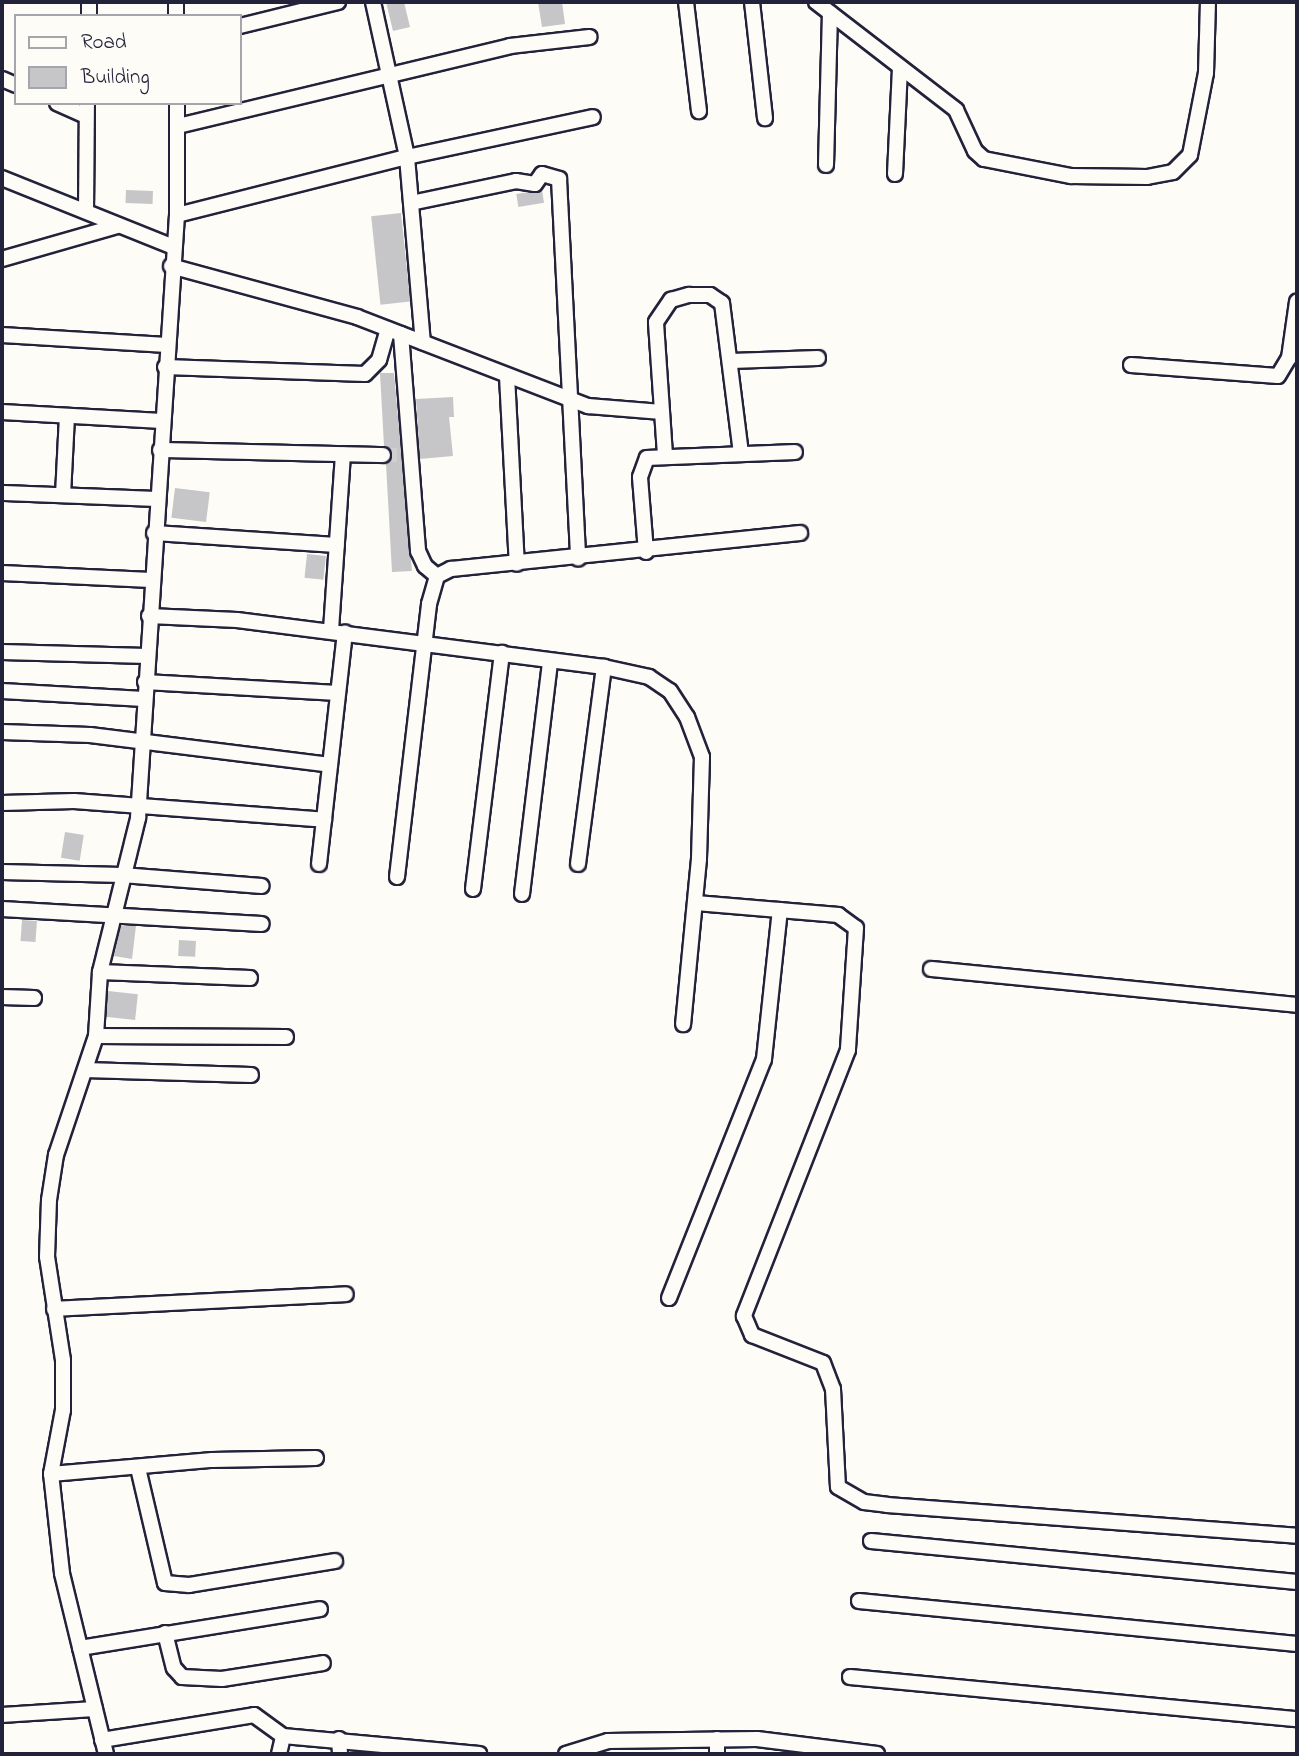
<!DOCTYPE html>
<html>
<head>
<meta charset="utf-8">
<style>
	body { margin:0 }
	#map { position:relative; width:1299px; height:1756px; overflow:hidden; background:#fdfcf7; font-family:"Indie Flower",sans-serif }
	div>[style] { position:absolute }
	.building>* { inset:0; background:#c6c6c8; transform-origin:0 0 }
	.street-tunnel>* { height:14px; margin-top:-7px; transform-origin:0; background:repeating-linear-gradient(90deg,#d1d0d1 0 14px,transparent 0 21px) }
	.roads { filter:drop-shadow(2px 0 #22223b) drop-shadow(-2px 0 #22223b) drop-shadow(0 2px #22223b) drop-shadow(0 -2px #22223b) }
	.street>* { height:14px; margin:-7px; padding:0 7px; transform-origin:7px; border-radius:7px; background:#fdfcf7 }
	span { translate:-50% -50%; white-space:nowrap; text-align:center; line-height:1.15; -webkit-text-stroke:6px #fdfcf7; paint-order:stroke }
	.frame { position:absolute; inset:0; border:4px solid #22223b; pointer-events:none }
	.legend { position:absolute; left:14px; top:14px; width:228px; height:91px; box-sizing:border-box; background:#fdfcf7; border:2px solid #a5a5ac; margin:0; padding:9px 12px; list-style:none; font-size:21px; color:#22223b }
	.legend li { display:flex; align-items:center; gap:14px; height:35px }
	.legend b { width:35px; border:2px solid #a5a5ac }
</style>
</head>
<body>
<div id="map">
	<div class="building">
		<div style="clip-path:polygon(386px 2px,404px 2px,410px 27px,393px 31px)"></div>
		<div style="clip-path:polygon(538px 2px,562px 2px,565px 24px,542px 27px)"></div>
		<div style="left:126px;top:190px;width:27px;height:13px;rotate:2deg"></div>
		<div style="left:542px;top:190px;width:13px;height:26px;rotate:81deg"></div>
		<div style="left:401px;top:213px;width:89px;height:30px;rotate:84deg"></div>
		<div style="clip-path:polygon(380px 373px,394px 373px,412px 571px,392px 572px,386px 464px,393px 455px,384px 446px)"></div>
		<div style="clip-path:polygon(453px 397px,454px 417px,449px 417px,453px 456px,420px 459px,416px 399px)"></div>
		<div style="left:175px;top:488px;width:35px;height:30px;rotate:7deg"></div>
		<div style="left:307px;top:554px;width:19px;height:24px;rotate:6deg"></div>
		<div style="left:65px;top:832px;width:19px;height:26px;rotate:9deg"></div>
		<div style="left:22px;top:920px;width:15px;height:21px;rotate:4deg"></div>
		<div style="clip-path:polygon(121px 926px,136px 926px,132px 959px,114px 956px)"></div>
		<div style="left:179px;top:940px;width:17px;height:16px;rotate:3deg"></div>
		<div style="left:108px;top:991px;width:30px;height:26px;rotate:6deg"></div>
	</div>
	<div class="street-tunnel">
		<div style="left:383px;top:455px;width:22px"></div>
	</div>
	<div class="roads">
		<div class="street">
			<div style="left:373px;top:2px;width:159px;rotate:77.6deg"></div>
			<div style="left:407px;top:157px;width:186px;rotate:85.1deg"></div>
			<div style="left:686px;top:2px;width:110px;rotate:83.2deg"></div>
			<div style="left:752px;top:2px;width:117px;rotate:83.6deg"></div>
			<div style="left:816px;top:2px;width:177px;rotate:37.6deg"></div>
			<div style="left:956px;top:110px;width:45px;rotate:65.1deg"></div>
			<div style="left:975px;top:151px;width:12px;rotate:42deg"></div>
			<div style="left:984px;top:159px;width:89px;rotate:11.1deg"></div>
			<div style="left:1071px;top:176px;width:76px;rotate:0.8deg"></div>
			<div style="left:1147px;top:177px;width:26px;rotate:-11deg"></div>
			<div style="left:1173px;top:172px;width:24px;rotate:-45deg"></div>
			<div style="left:1190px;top:155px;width:84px;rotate:-79deg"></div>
			<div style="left:1206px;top:73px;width:71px;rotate:-88.4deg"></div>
			<div style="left:89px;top:16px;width:14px;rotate:-90deg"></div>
			<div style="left:176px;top:16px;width:14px;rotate:-90deg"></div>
			<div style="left:240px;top:26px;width:101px;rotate:-13.8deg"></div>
			<div style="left:2px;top:79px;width:15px;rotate:23deg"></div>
			<div style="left:57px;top:103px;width:32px;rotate:24deg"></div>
			<div style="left:178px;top:126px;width:342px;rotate:-13.5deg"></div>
			<div style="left:510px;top:46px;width:80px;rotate:-6.5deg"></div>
			<div style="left:826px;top:165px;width:152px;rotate:-88.5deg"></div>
			<div style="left:895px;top:174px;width:106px;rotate:-87.3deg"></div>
			<div style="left:2px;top:178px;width:182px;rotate:21.9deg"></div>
			<div style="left:411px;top:203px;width:107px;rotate:-11.8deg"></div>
			<div style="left:516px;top:181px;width:19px;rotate:9deg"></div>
			<div style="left:535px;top:184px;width:12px;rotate:-55deg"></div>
			<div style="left:542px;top:174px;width:18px;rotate:16deg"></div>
			<div style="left:559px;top:179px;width:380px;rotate:87.1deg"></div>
			<div style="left:86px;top:211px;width:108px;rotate:-89.5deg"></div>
			<div style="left:177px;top:215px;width:237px;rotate:-14.2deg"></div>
			<div style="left:407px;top:157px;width:190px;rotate:-12.1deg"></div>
			<div style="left:2px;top:259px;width:120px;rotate:-16deg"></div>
			<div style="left:171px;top:266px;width:193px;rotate:15.3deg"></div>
			<div style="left:357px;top:317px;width:248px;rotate:21.1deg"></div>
			<div style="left:588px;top:406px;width:74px;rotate:4.6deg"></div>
			<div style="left:401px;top:334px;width:218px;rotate:85.5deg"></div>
			<div style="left:418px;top:551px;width:17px;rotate:65deg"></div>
			<div style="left:425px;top:566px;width:16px;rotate:40deg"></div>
			<div style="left:2px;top:335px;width:165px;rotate:3.5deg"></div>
			<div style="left:731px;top:361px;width:87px;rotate:-2deg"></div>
			<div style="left:1131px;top:365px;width:147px;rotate:4.3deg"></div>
			<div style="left:1278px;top:376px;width:21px;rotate:-59deg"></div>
			<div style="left:1289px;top:358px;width:57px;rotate:-81.9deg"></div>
			<div style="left:165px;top:367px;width:200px;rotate:2deg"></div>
			<div style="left:365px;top:374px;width:20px;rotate:-45deg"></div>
			<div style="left:379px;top:360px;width:32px;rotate:-74deg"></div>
			<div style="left:507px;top:376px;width:188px;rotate:87deg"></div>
			<div style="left:2px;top:412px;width:160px;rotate:3.2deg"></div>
			<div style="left:160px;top:450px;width:223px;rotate:1.3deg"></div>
			<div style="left:665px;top:455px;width:133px;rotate:-93.9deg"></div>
			<div style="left:656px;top:322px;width:27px;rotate:-56deg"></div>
			<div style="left:671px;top:300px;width:19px;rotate:-16deg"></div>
			<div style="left:689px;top:295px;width:21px"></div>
			<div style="left:710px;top:295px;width:14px;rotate:34deg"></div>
			<div style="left:722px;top:303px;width:151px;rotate:82.8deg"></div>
			<div style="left:2px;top:493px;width:154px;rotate:2.2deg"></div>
			<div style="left:63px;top:495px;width:79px;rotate:-87.1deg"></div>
			<div style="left:154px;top:533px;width:183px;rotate:3.8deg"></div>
			<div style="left:646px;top:552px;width:75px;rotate:-94.6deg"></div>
			<div style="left:640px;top:477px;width:20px;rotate:-70deg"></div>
			<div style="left:647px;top:458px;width:148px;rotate:-2.3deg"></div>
			<div style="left:2px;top:573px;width:149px;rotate:2.7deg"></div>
			<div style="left:149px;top:616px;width:88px;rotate:2.6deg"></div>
			<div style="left:237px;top:620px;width:370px;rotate:7.3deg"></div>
			<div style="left:604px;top:667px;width:46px;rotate:12.5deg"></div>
			<div style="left:649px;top:677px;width:25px;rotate:34deg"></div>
			<div style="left:670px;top:691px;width:31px;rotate:57deg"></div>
			<div style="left:687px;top:717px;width:43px;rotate:69.4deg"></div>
			<div style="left:702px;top:757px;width:102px;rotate:91.7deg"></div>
			<div style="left:699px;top:859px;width:166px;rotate:95.5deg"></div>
			<div style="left:331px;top:630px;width:176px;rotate:-86.1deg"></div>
			<div style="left:2px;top:652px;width:145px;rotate:1.6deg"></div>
			<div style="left:145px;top:682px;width:193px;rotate:3.3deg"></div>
			<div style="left:2px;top:691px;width:142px;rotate:3.2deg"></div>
			<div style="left:2px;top:732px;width:88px;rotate:2deg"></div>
			<div style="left:90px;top:735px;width:242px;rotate:7.1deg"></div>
			<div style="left:2px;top:803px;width:72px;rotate:-1.6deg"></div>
			<div style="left:74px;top:801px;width:251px;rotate:4.3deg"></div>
			<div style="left:319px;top:864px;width:233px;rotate:-83.6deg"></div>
			<div style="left:578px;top:864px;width:199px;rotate:-82.5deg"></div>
			<div style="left:2px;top:872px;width:120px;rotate:1.4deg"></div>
			<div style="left:122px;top:875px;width:140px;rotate:4.5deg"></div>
			<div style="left:397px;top:877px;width:275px;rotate:-83.3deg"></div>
			<div style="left:429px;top:604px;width:29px;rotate:-74deg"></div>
			<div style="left:437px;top:576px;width:16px;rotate:-27deg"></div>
			<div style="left:451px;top:569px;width:351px;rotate:-5.9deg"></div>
			<div style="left:473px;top:889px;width:238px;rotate:-83deg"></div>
			<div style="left:522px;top:894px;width:234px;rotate:-83.1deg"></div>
			<div style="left:696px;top:903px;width:143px;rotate:4.8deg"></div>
			<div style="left:838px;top:915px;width:22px;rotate:36deg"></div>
			<div style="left:856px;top:928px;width:122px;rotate:93.8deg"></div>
			<div style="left:848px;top:1050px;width:286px;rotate:111.4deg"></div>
			<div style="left:744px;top:1316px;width:21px;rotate:67deg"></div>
			<div style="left:752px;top:1335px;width:76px;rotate:21.5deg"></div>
			<div style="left:823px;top:1363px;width:28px;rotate:69deg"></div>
			<div style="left:833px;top:1389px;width:98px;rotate:87.1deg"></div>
			<div style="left:838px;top:1487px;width:30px;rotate:30deg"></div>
			<div style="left:864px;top:1502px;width:23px;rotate:7deg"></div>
			<div style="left:887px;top:1505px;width:411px;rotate:4.3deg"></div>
			<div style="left:2px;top:909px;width:260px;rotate:3.3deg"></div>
			<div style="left:931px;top:969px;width:368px;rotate:5.6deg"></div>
			<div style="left:100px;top:972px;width:150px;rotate:2.3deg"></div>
			<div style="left:2px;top:997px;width:32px;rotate:2deg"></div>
			<div style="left:96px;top:1036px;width:190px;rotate:0.3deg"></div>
			<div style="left:85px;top:1070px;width:166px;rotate:1.7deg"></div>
			<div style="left:669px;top:1298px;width:257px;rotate:-68.3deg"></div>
			<div style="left:764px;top:1059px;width:150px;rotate:-83.9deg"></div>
			<div style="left:54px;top:1309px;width:292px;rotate:-2.9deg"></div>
			<div style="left:138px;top:1468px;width:118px;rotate:76.8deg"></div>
			<div style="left:165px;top:1583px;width:24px;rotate:5deg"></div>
			<div style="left:189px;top:1585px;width:148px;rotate:-9.3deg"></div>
			<div style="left:51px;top:1474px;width:162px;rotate:-5deg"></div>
			<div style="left:212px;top:1460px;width:104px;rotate:-1.1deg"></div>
			<div style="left:871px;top:1541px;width:428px;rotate:5.5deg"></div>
			<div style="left:859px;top:1601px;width:440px;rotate:5.6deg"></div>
			<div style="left:165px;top:1633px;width:36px;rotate:76deg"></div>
			<div style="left:174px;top:1668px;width:12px;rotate:48deg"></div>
			<div style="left:182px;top:1677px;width:40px;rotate:2.9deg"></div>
			<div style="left:222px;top:1679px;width:102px;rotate:-9deg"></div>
			<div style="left:80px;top:1648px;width:243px;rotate:-9.2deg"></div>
			<div style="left:850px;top:1677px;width:449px;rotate:5.4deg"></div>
			<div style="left:2px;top:1715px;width:93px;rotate:-3.7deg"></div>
			<div style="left:339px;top:1739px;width:15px;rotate:86deg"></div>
			<div style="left:717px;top:1739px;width:15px;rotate:90deg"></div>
			<div style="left:102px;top:1740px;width:154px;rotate:-9.3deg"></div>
			<div style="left:254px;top:1715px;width:36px;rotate:36deg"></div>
			<div style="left:283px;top:1736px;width:197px;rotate:5.2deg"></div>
			<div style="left:106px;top:1754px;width:186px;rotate:-103.7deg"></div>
			<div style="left:62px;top:1573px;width:100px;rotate:-96.3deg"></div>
			<div style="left:51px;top:1474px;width:65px;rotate:-79.4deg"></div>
			<div style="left:63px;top:1410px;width:50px;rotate:-90deg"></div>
			<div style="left:63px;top:1360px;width:104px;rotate:-98.8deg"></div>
			<div style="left:47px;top:1257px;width:57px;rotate:-88deg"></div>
			<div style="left:49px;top:1200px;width:46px;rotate:-81.2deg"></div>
			<div style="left:56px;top:1155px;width:126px;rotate:-71.4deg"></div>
			<div style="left:96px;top:1036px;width:64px;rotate:-86.4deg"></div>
			<div style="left:100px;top:972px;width:159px;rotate:-76.1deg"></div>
			<div style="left:138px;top:818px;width:604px;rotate:-86.3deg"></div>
			<div style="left:177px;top:215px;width:112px;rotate:-90deg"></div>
			<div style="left:279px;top:1754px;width:18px;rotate:-77deg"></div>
			<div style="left:566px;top:1754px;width:44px;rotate:-17.2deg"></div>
			<div style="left:608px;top:1741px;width:149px;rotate:-0.8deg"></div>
			<div style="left:757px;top:1739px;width:121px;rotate:7.1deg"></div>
		</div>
	</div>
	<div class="frame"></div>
	<ul class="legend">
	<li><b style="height:9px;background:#fdfcf7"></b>Road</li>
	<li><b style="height:19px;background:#c6c6c8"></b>Building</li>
	</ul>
</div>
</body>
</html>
